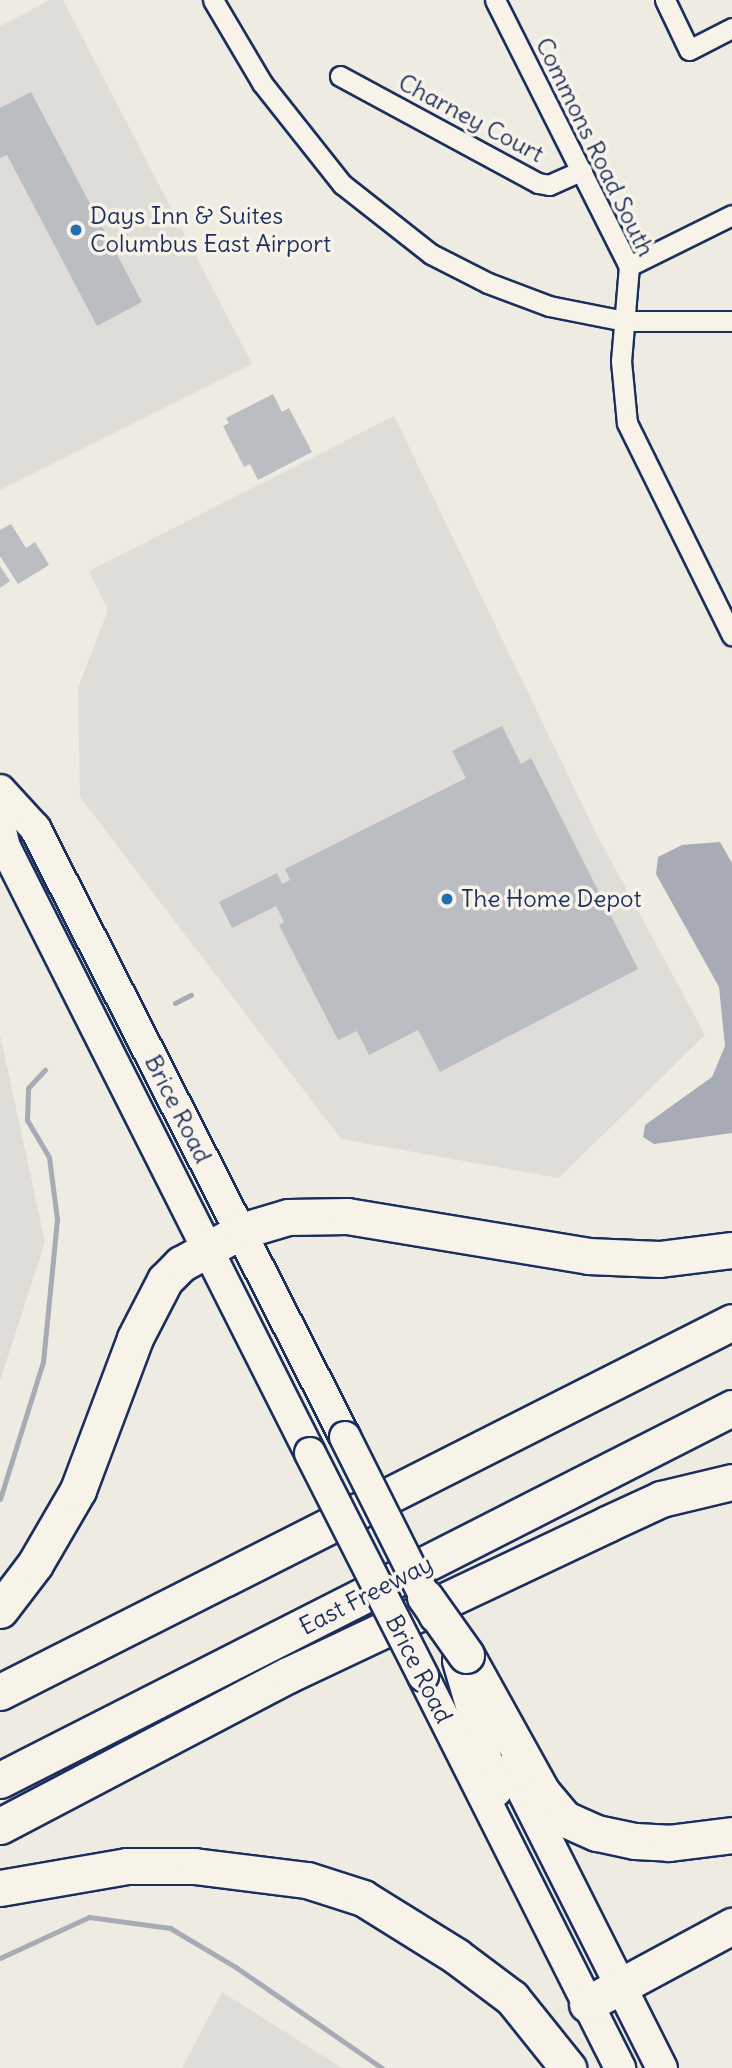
<!DOCTYPE html>
<html>
<head>
<meta charset="utf-8">
<style>
	body { margin:0 }
	#map { position:relative; width:732px; height:2068px; overflow:hidden; background:#eeebe2; font-family:Delius,sans-serif }
	div>[style] { position:absolute }
	.built>* { inset:0; background:#deddd8 }
	.water>* { inset:0; background:#a6abb5 }
	.stream>* { height:5px; margin:-2.5px; padding:0 2.5px; transform-origin:2.5px; border-radius:2.5px; background:#a6abb5 }
	.building>* { inset:0; background:#babdc2 }
	.roads { filter:drop-shadow(2px 0 #1b2f5e) drop-shadow(-2px 0 #1b2f5e) drop-shadow(0 2px #1b2f5e) drop-shadow(0 -2px #1b2f5e) }
	.street>* { height:19px; margin:-9.5px; padding:0 9.5px; transform-origin:9.5px; border-radius:9.5px; background:#f7f3e8 }
	.primary>* { height:30px; margin:-15px; padding:0 15px; transform-origin:15px; border-radius:15px; background:#f7f3e8 }
	.highway>* { height:35px; margin:-17.5px; padding:0 17.5px; transform-origin:17.5px; border-radius:17.5px; background:#f7f3e8 }
	.bridges { filter:drop-shadow(2px 0 #1b2f5e) drop-shadow(-2px 0 #1b2f5e) drop-shadow(0 2px #1b2f5e) drop-shadow(0 -2px #1b2f5e) }
	.primary-bridge>* { height:30px; margin:-15px; padding:0 15px; transform-origin:15px; border-radius:15px; background:#f7f3e8 }
	.highway-bridge>* { height:35px; margin:-17.5px; padding:0 17.5px; transform-origin:17.5px; border-radius:17.5px; background:#f7f3e8 }
	.dots>* { width:19px; height:19px; translate:-50% -50%; box-sizing:border-box; border:4px solid #f7f3e8; border-radius:50% }
	span { translate:-50% -50%; white-space:nowrap; text-align:center; line-height:1.15; -webkit-text-stroke:7px #f7f3e8; paint-order:stroke }
	.street-label { font-size:24px; color:#1b2f5e }
	.poi-label { font-size:24px; color:#1b2f5e }
	.left { translate:0 -50%; text-align:left }
</style>
</head>
<body>
<div id="map">
	<div class="built">
		<div style="clip-path:polygon(50px 0,63px 0,252px 364px,0 490px,0 26px)"></div>
		<div style="clip-path:polygon(394px 416px,595px 831px,705px 1035px,559px 1178px,341px 1139px,80px 797px,78px 688px,108px 610px,89px 571px)"></div>
		<div style="clip-path:polygon(0 1034px,45px 1242px,0 1381px)"></div>
		<div style="clip-path:polygon(222px 1992px,342px 2068px,182px 2068px)"></div>
	</div>
	<div class="water">
		<div style="clip-path:polygon(720px 842px,732px 863px,732px 1133px,654px 1144px,643px 1137px,645px 1125px,712px 1077px,725px 1046px,719px 987px,656px 874px,658px 857px,682px 845px)"></div>
	</div>
	<div class="stream">
		<div style="left:175px;top:1003px;width:18px;rotate:-27deg"></div>
		<div style="left:0;top:1499px;width:144px;rotate:-72.6deg"></div>
		<div style="left:43px;top:1362px;width:144px;rotate:-84.4deg"></div>
		<div style="left:57px;top:1219px;width:63px;rotate:-97.4deg"></div>
		<div style="left:49px;top:1157px;width:43px;rotate:-120.7deg"></div>
		<div style="left:27px;top:1120px;width:32px;rotate:-88deg"></div>
		<div style="left:28px;top:1088px;width:25px;rotate:-47deg"></div>
		<div style="left:0;top:1958px;width:98px;rotate:-24.7deg"></div>
		<div style="left:89px;top:1917px;width:82px;rotate:7.7deg"></div>
		<div style="left:170px;top:1928px;width:78px;rotate:30.8deg"></div>
		<div style="left:237px;top:1968px;width:176px;rotate:34.6deg"></div>
	</div>
	<div class="building">
		<div style="clip-path:polygon(31px 92px,142px 302px,97px 326px,7px 155px,0 158px,0 108px)"></div>
		<div style="clip-path:polygon(273px 394px,282px 412px,289px 408px,312px 452px,258px 480px,250px 464px,244px 467px,223px 426px,229px 423px,226px 418px)"></div>
		<div style="clip-path:polygon(11px 524px,26px 548px,35px 542px,49px 565px,18px 584px,0 556px,0 530px)"></div>
		<div style="clip-path:polygon(0 566px,10px 581px,0 588px)"></div>
		<div style="clip-path:polygon(502px 726px,521px 764px,531px 758px,638px 969px,440px 1072px,418px 1030px,369px 1055px,357px 1031px,338px 1040px,279px 925px,284px 922px,276px 906px,232px 928px,219px 902px,277px 873px,282px 884px,290px 880px,285px 869px,466px 778px,452px 751px)"></div>
	</div>
	<div class="roads">
		<div class="street">
			<div style="left:213px;top:0;width:96px;rotate:59.4deg"></div>
			<div style="left:262px;top:83px;width:129px;rotate:51.6deg"></div>
			<div style="left:342px;top:184px;width:113px;rotate:38.2deg"></div>
			<div style="left:431px;top:254px;width:64px;rotate:27deg"></div>
			<div style="left:488px;top:283px;width:65px;rotate:20.7deg"></div>
			<div style="left:549px;top:306px;width:77px;rotate:11.2deg"></div>
			<div style="left:625px;top:321px;width:107px"></div>
			<div style="left:495px;top:0;width:298px;rotate:63.3deg"></div>
			<div style="left:629px;top:266px;width:95px;rotate:94.8deg"></div>
			<div style="left:621px;top:361px;width:62px;rotate:84.5deg"></div>
			<div style="left:627px;top:423px;width:237px;rotate:63.7deg"></div>
			<div style="left:665px;top:0;width:55px;rotate:64.4deg"></div>
			<div style="left:689px;top:50px;width:48px;rotate:-27.1deg"></div>
			<div style="left:340px;top:76px;width:225px;rotate:28.4deg"></div>
			<div style="left:538px;top:183px;width:11px;rotate:10deg"></div>
			<div style="left:549px;top:185px;width:36px;rotate:-24deg"></div>
			<div style="left:629px;top:266px;width:115px;rotate:-26.3deg"></div>
		</div>
		<div class="primary">
			<div style="left:0;top:790px;width:52px;rotate:47.4deg"></div>
			<div style="left:35px;top:828px;width:683px;rotate:63.02deg"></div>
			<div style="left:0;top:826px;width:22px;rotate:77deg"></div>
			<div style="left:5px;top:847px;width:678px;rotate:63.28deg"></div>
			<div style="left:458px;top:1661px;width:136px;rotate:73.8deg"></div>
			<div style="left:423px;top:1676px;width:439px;rotate:63.3deg"></div>
			<div style="left:511px;top:1768px;width:336px;rotate:63.3deg"></div>
		</div>
		<div class="highway">
			<div style="left:0;top:1610px;width:58px;rotate:-52.7deg"></div>
			<div style="left:35px;top:1564px;width:86px;rotate:-59.8deg"></div>
			<div style="left:78px;top:1490px;width:162px;rotate:-69.4deg"></div>
			<div style="left:135px;top:1338px;width:65px;rotate:-62.7deg"></div>
			<div style="left:165px;top:1280px;width:23px;rotate:-45deg"></div>
			<div style="left:181px;top:1264px;width:68px;rotate:-28.8deg"></div>
			<div style="left:241px;top:1231px;width:49px;rotate:-16.6deg"></div>
			<div style="left:288px;top:1217px;width:59px;rotate:-1deg"></div>
			<div style="left:347px;top:1216px;width:244px;rotate:9.4deg"></div>
			<div style="left:588px;top:1256px;width:71px;rotate:2.4deg"></div>
			<div style="left:659px;top:1259px;width:74px;rotate:-7deg"></div>
			<div style="left:466px;top:1655px;width:157px;rotate:61deg"></div>
			<div style="left:542px;top:1792px;width:35px;rotate:50deg"></div>
			<div style="left:565px;top:1819px;width:35px;rotate:24deg"></div>
			<div style="left:597px;top:1833px;width:39px;rotate:12deg"></div>
			<div style="left:635px;top:1841px;width:34px;rotate:3deg"></div>
			<div style="left:669px;top:1843px;width:64px;rotate:-7.2deg"></div>
			<div style="left:0;top:1692px;width:820px;rotate:-26.81deg"></div>
			<div style="left:0;top:1780px;width:821px;rotate:-26.94deg"></div>
			<div style="left:0;top:1826px;width:325px;rotate:-27.7deg"></div>
			<div style="left:288px;top:1675px;width:353px;rotate:-25.3deg"></div>
			<div style="left:607px;top:1524px;width:60px;rotate:-24.8deg"></div>
			<div style="left:661px;top:1499px;width:73px;rotate:-13.5deg"></div>
			<div style="left:0;top:1888px;width:129px;rotate:-9.8deg"></div>
			<div style="left:127px;top:1866px;width:67px"></div>
			<div style="left:194px;top:1866px;width:114px;rotate:7.1deg"></div>
			<div style="left:307px;top:1880px;width:59px;rotate:17.8deg"></div>
			<div style="left:363px;top:1898px;width:110px;rotate:31.9deg"></div>
			<div style="left:456px;top:1956px;width:70px;rotate:36.9deg"></div>
			<div style="left:512px;top:1998px;width:90px;rotate:51.3deg"></div>
			<div style="left:587px;top:2004px;width:165px;rotate:-28.3deg"></div>
		</div>
	</div>
	<div class="bridges">
		<div class="primary-bridge">
			<div style="left:345px;top:1437px;width:201px;rotate:63.4deg"></div>
			<div style="left:310px;top:1453px;width:250px;rotate:63.1deg"></div>
		</div>
		<div class="highway-bridge">
			<div style="left:425px;top:1597px;width:71px;rotate:54.7deg"></div>
		</div>
	</div>
	<div class="dots">
		<div style="left:76px;top:230px;background:#1f6fb2"></div>
		<div style="left:447px;top:899px;background:#1f6fb2"></div>
	</div>
	<div class="street-label">
		<span style="left:471px;top:118px;rotate:28deg">Charney Court</span>
		<span style="left:595px;top:147px;rotate:64deg">Commons Road South</span>
		<span style="left:178px;top:1109px;rotate:63deg">Brice Road</span>
		<span style="left:366px;top:1595px;rotate:-27deg">East Freeway</span>
		<span style="left:419px;top:1669px;rotate:63deg">Brice Road</span>
	</div>
	<div class="poi-label">
		<span class="left" style="left:90px;top:230px">Days Inn &amp; Suites<br>Columbus East Airport</span>
		<span class="left" style="left:461px;top:899px">The Home Depot</span>
	</div>
</div>
</body>
</html>
